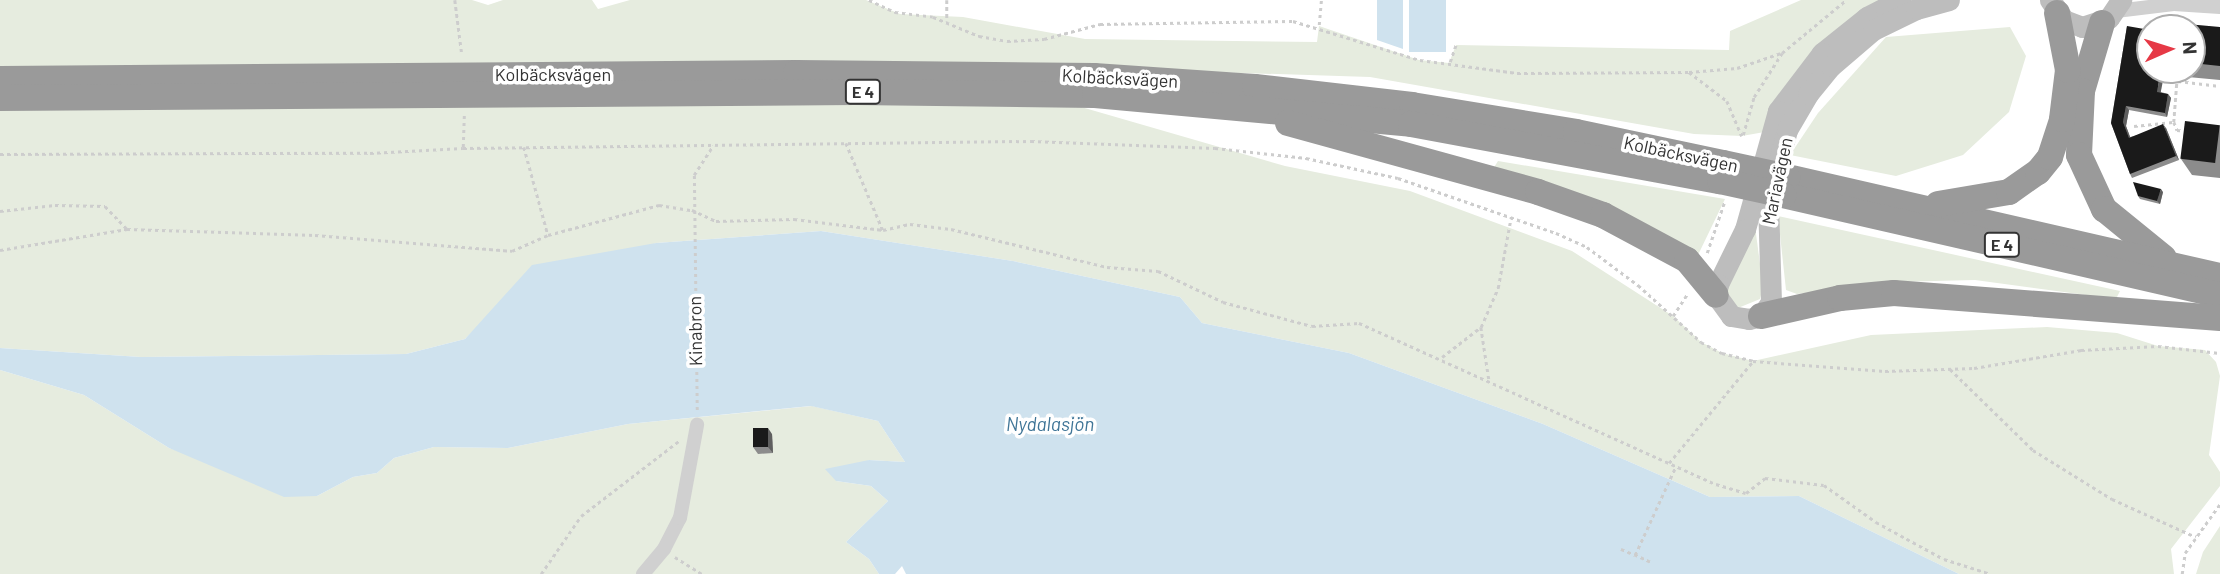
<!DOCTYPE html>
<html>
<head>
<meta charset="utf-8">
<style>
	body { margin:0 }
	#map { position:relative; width:2220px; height:574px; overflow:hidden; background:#fff; font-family:Barlow,sans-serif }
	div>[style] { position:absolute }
	.green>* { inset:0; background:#e6ecdf }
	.water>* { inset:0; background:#cfe2ee; transform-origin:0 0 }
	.path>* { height:2.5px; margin-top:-1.25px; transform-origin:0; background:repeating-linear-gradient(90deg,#cdcdcd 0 3.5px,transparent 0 7px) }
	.street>* { height:14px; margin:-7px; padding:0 7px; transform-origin:7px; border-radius:7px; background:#d0d0d0 }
	.secondary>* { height:21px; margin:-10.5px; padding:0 10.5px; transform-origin:10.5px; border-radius:10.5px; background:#bdbdbd }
	.highway>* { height:26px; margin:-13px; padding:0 13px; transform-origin:13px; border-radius:13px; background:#9a9a9a }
	.highway-bridge>* { height:26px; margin:-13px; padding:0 13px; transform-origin:13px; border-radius:13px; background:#9a9a9a }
	.wall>* { inset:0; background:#8c8c8c }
	.shaded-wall>* { inset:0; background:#5f5f5f }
	.building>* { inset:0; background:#1a1a1a; transform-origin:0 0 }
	span { translate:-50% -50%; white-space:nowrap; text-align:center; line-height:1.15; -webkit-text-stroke:7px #fff; paint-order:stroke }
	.shield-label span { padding:2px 5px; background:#fff; border:2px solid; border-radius:5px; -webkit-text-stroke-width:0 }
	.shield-label { font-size:16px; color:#333; font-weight:700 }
	.street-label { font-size:18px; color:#333 }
	.water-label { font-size:19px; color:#3f7597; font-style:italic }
	.north { position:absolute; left:2136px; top:14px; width:70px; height:70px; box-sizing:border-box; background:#fff; border:2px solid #adadad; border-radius:50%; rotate:87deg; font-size:19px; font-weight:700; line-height:28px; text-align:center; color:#333 }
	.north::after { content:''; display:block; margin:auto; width:24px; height:32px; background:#e63946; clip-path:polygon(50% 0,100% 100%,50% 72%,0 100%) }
</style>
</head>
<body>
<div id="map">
	<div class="green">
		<div style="clip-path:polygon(0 0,472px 0,488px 5px,503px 0,592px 0,598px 9px,630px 0,866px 0,900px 14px,963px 17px,1085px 39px,1317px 42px,1319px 26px,1419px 60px,1449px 63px,1456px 45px,1729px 50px,1730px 31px,1801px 0,1900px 0,1770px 131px,1742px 136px,1694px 134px,1370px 77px,1019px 66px,1019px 89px,1285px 166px,1410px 191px,1572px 251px,1673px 316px,1701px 342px,1722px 353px,1753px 361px,1871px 335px,2047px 327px,2117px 333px,2158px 346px,2205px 350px,2216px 362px,2220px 376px,2209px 455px,2220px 472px,2220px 486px,2171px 549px,2174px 574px,1959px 574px,1799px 496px,1710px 497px,1543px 424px,1349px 353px,1202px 323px,1180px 297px,1013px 261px,821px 231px,656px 243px,485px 319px,465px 339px,406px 354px,141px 357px,0 348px)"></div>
		<div style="clip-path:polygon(2010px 27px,2026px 56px,2009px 112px,1963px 155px,1896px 176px,1790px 155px,1818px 113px,1886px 37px)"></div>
		<div style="clip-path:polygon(1498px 161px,1725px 199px,1698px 255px,1493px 169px)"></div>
		<div style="clip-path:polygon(1778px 216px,2120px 291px,2116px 299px,1975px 280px,1893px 282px,1797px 294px,1786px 290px)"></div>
		<div style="clip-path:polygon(1755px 226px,1763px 287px,1760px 299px,1738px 308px,1730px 301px,1727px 289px)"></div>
		<div style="clip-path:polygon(0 370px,84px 395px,169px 448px,317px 496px,353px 477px,377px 473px,394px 458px,434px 447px,508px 448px,628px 424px,812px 406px,878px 421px,905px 462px,869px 460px,836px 481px,871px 486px,888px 501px,846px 542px,869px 559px,879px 574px,0 574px)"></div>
		<div style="clip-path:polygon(2220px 526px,2220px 574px,2196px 574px,2203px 552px)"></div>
	</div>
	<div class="water">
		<div style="clip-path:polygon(1377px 0,1403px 0,1403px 49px,1377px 40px)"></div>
		<div style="left:1409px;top:0;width:37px;height:52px"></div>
		<div style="clip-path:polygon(821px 231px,1013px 261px,1180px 297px,1202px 323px,1349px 353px,1543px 424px,1710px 497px,1799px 496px,1959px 574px,906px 574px,902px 566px,895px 574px,879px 574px,869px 559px,846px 542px,888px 501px,871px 486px,836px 481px,825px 469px,869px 460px,905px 462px,878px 421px,811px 406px,628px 424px,508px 448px,434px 447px,394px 458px,377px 473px,353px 477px,317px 496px,284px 497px,169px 448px,84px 395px,0 370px,0 348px,141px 357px,406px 354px,465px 339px,532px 265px,656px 243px)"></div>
	</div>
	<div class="path">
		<div style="left:455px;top:0;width:55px;rotate:82.7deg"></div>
		<div style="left:869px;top:0;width:29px;rotate:25deg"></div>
		<div style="left:895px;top:12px;width:38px;rotate:7deg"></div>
		<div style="left:933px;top:17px;width:50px;rotate:22.4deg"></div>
		<div style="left:979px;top:36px;width:28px;rotate:10deg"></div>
		<div style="left:1007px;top:41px;width:37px;rotate:-3deg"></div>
		<div style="left:1044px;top:39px;width:58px;rotate:-15deg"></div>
		<div style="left:1100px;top:24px;width:193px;rotate:-0.9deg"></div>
		<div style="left:1293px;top:21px;width:133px;rotate:17.1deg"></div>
		<div style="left:1420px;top:60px;width:98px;rotate:7.6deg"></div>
		<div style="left:1517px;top:73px;width:172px;rotate:-0.3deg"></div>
		<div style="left:1689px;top:72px;width:48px;rotate:37.3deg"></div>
		<div style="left:1727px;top:101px;width:38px;rotate:67deg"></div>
		<div style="left:947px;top:0;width:21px;rotate:90deg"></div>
		<div style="left:1319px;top:25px;width:25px;rotate:-85deg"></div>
		<div style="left:2182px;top:28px;width:10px;rotate:-90deg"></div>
		<div style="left:1450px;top:62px;width:18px;rotate:-71deg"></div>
		<div style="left:2178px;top:70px;width:52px;rotate:94.4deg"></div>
		<div style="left:2174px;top:122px;width:9px;rotate:69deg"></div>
		<div style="left:2177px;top:130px;width:10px;rotate:6deg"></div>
		<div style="left:1689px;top:72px;width:48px;rotate:-4.8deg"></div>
		<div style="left:1737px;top:68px;width:46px;rotate:-18.8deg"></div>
		<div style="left:2178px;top:81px;width:42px;rotate:6.8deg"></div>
		<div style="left:2134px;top:126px;width:39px;rotate:-6deg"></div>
		<div style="left:1743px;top:135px;width:40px;rotate:-74deg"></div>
		<div style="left:1754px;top:97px;width:52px;rotate:-57.5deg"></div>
		<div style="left:1782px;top:53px;width:83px;rotate:-39.6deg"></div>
		<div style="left:846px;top:143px;width:95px;rotate:67deg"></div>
		<div style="left:463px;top:147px;width:32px;rotate:-88deg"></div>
		<div style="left:524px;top:147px;width:91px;rotate:74.7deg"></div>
		<div style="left:548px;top:235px;width:115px;rotate:-15.1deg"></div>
		<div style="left:659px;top:205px;width:33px;rotate:9deg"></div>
		<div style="left:692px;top:210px;width:26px;rotate:25deg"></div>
		<div style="left:716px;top:221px;width:78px;rotate:-1.5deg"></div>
		<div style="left:794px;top:219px;width:90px;rotate:7deg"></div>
		<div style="left:883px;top:230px;width:28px;rotate:-13deg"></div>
		<div style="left:910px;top:224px;width:41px;rotate:7deg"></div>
		<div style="left:951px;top:229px;width:161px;rotate:13.7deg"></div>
		<div style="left:1107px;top:267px;width:51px;rotate:4.5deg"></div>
		<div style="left:1158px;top:271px;width:72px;rotate:25.5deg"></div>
		<div style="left:1223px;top:302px;width:92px;rotate:15.1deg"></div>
		<div style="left:1312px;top:326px;width:47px;rotate:-3.7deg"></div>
		<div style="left:1359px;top:323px;width:392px;rotate:24.3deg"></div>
		<div style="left:1716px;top:484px;width:31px;rotate:17deg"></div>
		<div style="left:1746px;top:493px;width:24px;rotate:-38deg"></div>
		<div style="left:1765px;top:478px;width:59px;rotate:6.8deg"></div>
		<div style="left:1824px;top:485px;width:64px;rotate:35.4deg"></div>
		<div style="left:1876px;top:522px;width:77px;rotate:28.6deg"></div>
		<div style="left:1944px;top:559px;width:49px;rotate:17.7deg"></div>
		<div style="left:0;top:154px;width:370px;rotate:-0.2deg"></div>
		<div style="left:370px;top:153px;width:93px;rotate:-3.1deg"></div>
		<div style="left:463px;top:148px;width:568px;rotate:-0.71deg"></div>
		<div style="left:1031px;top:141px;width:184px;rotate:2.2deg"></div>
		<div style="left:1215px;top:148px;width:92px;rotate:6.3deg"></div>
		<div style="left:1306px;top:158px;width:94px;rotate:12.3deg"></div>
		<div style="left:1398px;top:178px;width:167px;rotate:19.2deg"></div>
		<div style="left:1556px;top:233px;width:34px;rotate:24deg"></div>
		<div style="left:1587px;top:247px;width:64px;rotate:36.7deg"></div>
		<div style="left:1638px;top:285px;width:85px;rotate:42.1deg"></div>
		<div style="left:1701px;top:342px;width:24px;rotate:28deg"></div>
		<div style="left:1722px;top:353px;width:32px;rotate:14deg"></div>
		<div style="left:1753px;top:361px;width:132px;rotate:4.3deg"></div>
		<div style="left:1885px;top:371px;width:89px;rotate:-1.9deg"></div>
		<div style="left:1974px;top:368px;width:109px;rotate:-9.5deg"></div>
		<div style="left:2081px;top:350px;width:77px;rotate:-3deg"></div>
		<div style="left:2158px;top:346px;width:62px;rotate:6.4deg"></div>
		<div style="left:0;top:211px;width:55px;rotate:-6.2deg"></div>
		<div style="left:55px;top:205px;width:50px;rotate:1.1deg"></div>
		<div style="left:105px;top:206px;width:32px;rotate:46deg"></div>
		<div style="left:127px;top:229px;width:188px;rotate:1.8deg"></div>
		<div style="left:315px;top:235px;width:198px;rotate:4.6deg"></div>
		<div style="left:512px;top:251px;width:39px;rotate:-24deg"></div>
		<div style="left:0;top:250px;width:129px;rotate:-9.4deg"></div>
		<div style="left:1707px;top:253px;width:53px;rotate:-71.2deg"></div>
		<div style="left:1673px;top:316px;width:27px;rotate:-57deg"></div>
		<div style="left:1481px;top:327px;width:53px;rotate:81.3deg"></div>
		<div style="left:1442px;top:357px;width:49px;rotate:-37.6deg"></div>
		<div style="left:1481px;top:327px;width:43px;rotate:-66.4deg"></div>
		<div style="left:1498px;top:288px;width:72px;rotate:-79.6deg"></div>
		<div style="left:1950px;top:369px;width:116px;rotate:44.3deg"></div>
		<div style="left:2033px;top:450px;width:93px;rotate:31.8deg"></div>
		<div style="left:2112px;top:499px;width:92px;rotate:24.3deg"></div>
		<div style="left:697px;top:410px;width:235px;rotate:-90.7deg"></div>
		<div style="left:694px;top:175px;width:35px;rotate:-57deg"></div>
		<div style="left:1669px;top:463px;width:132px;rotate:-50.5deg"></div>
		<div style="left:1621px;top:549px;width:15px;rotate:23deg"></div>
		<div style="left:675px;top:557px;width:32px;rotate:32deg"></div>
		<div style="left:1650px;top:562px;width:17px;rotate:-155deg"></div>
		<div style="left:1635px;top:555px;width:98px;rotate:-65.3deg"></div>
		<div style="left:541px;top:574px;width:70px;rotate:-55.4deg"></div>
		<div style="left:581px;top:516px;width:125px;rotate:-37.5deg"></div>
		<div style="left:2182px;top:574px;width:21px;rotate:-82deg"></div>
		<div style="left:2185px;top:553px;width:60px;rotate:-54.5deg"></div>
	</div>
	<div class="street">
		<div style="left:2116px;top:11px;width:58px;rotate:-6.9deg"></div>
		<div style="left:2174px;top:4px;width:46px;rotate:3.7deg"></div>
		<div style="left:643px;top:574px;width:33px;rotate:-50deg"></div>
		<div style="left:664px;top:549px;width:35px;rotate:-63deg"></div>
		<div style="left:680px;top:518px;width:95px;rotate:-79.6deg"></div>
	</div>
	<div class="secondary">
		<div style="left:1900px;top:0;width:37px;rotate:153deg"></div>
		<div style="left:1867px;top:17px;width:58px;rotate:141.3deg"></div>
		<div style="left:1822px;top:53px;width:73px;rotate:127.2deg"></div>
		<div style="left:1778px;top:111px;width:123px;rotate:105.6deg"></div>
		<div style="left:1745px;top:229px;width:61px;rotate:116.1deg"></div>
		<div style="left:1718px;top:284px;width:11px;rotate:100deg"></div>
		<div style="left:1716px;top:295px;width:26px;rotate:54deg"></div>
		<div style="left:1731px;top:316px;width:18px;rotate:9deg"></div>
		<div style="left:1749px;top:319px;width:12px;rotate:-14deg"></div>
		<div style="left:1761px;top:316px;width:17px;rotate:-54deg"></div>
		<div style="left:1771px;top:302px;width:99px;rotate:-91.7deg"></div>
		<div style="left:1768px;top:203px;width:75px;rotate:-75.4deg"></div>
		<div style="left:1787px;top:130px;width:42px;rotate:-59.7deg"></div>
		<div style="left:1808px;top:94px;width:36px;rotate:-51deg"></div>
		<div style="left:1831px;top:66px;width:55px;rotate:-40.6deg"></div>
		<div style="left:1873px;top:30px;width:48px;rotate:-26deg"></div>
		<div style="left:1916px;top:9px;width:34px;rotate:-15deg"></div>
		<div style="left:2050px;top:0;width:24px;rotate:55deg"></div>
		<div style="left:2064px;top:20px;width:19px;rotate:21deg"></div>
		<div style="left:2082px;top:27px;width:28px;rotate:-18deg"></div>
		<div style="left:2109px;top:18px;width:22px;rotate:-56deg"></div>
	</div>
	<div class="highway">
		<div style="left:2102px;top:23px;width:71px;rotate:106.4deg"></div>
		<div style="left:2082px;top:91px;width:64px;rotate:92.7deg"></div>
		<div style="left:2079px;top:155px;width:60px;rotate:65.2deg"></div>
		<div style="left:2104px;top:209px;width:77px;rotate:39.2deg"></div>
		<div style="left:0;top:79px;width:796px;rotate:-0.43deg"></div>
		<div style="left:796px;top:73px;width:298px;rotate:0.6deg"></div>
		<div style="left:1094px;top:76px;width:161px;rotate:3.9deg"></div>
		<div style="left:1255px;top:87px;width:158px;rotate:6.5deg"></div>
		<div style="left:1412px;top:105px;width:166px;rotate:9.3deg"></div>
		<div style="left:1576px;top:132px;width:150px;rotate:11.9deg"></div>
		<div style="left:0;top:98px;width:855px;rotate:-0.4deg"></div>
		<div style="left:855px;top:92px;width:240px;rotate:0.7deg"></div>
		<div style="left:1095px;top:95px;width:317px;rotate:5.2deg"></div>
		<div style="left:1411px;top:124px;width:314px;rotate:10.5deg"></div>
		<div style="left:1288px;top:123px;width:259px;rotate:15.4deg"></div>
		<div style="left:1538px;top:192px;width:69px;rotate:19.5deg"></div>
		<div style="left:1603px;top:215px;width:95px;rotate:28.2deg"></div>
		<div style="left:1687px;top:260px;width:45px;rotate:50.4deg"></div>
		<div style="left:1787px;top:177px;width:444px;rotate:12.9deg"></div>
		<div style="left:1783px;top:195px;width:448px;rotate:12.9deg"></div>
		<div style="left:1938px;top:204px;width:72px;rotate:-9.6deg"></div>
		<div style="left:2009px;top:192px;width:35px;rotate:-35deg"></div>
		<div style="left:2038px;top:172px;width:19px;rotate:-51deg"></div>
		<div style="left:2050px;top:157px;width:40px;rotate:-72deg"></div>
		<div style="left:2062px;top:119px;width:49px;rotate:-83deg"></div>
		<div style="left:2068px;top:70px;width:58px;rotate:-100.9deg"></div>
		<div style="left:1761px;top:316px;width:81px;rotate:-12.8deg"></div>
		<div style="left:1840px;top:298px;width:54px;rotate:-5.3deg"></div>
		<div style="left:1894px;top:293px;width:327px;rotate:4.4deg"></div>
	</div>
	<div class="highway-bridge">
		<div style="left:1723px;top:163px;width:66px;rotate:12.3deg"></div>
		<div style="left:1720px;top:181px;width:65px;rotate:12.5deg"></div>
	</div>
	<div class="wall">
		<div style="clip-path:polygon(2127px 26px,2161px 92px,2168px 94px,2171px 98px,2167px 117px,2129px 110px,2126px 126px,2130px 137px,2166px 128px,2179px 160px,2132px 178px,2130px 174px,2111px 123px)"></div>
		<div style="clip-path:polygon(2220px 27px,2220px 80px,2188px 77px,2183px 70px,2192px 70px,2192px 28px)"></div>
		<div style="clip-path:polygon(2220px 125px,2220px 178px,2192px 175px,2181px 159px)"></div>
		<div style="clip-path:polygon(2163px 192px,2160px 204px,2140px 199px,2138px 196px)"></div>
		<div style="clip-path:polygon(772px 434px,773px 453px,758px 454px,753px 447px)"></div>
	</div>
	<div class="shaded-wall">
		<div style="clip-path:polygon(2161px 70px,2165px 70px,2160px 96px,2157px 92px)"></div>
		<div style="clip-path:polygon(2168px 94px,2171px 98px,2167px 117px,2165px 113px)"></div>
		<div style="clip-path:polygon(2126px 106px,2129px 110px,2126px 126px,2132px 142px,2129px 138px,2123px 122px)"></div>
		<div style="clip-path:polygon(2163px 124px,2166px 128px,2179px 160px,2176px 156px)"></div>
		<div style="clip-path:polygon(2161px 189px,2163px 192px,2160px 204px,2157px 201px)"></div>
		<div style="clip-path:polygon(768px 428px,772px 434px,773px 453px,768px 447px)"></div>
	</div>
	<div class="building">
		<div style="clip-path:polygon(2187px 24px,2220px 27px,2220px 66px,2192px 63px,2192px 28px,2186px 28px)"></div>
		<div style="clip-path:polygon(2127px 26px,2150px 30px,2150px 70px,2161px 70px,2157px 92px,2168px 94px,2165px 113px,2126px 106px,2123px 122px,2129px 138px,2163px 124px,2176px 156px,2130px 174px,2111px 123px)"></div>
		<div style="left:2185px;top:121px;width:35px;height:38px;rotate:7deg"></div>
		<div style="clip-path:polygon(2133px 182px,2161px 189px,2157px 201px,2138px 196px)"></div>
		<div style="left:753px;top:428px;width:15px;height:19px"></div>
	</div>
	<div class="shield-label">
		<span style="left:863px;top:92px">E 4</span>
		<span style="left:2002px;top:245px">E 4</span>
	</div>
	<div class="street-label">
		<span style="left:553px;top:74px">Kolbäcksvägen</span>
		<span style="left:1120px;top:78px;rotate:3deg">Kolbäcksvägen</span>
		<span style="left:1681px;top:154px;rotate:12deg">Kolbäcksvägen</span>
		<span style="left:1777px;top:181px;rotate:-78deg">Mariavägen</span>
		<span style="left:695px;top:331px;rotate:-91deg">Kinabron</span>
	</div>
	<div class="water-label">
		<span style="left:1050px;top:424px">Nydalasjön</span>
	</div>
	<div class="north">N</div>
</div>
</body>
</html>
